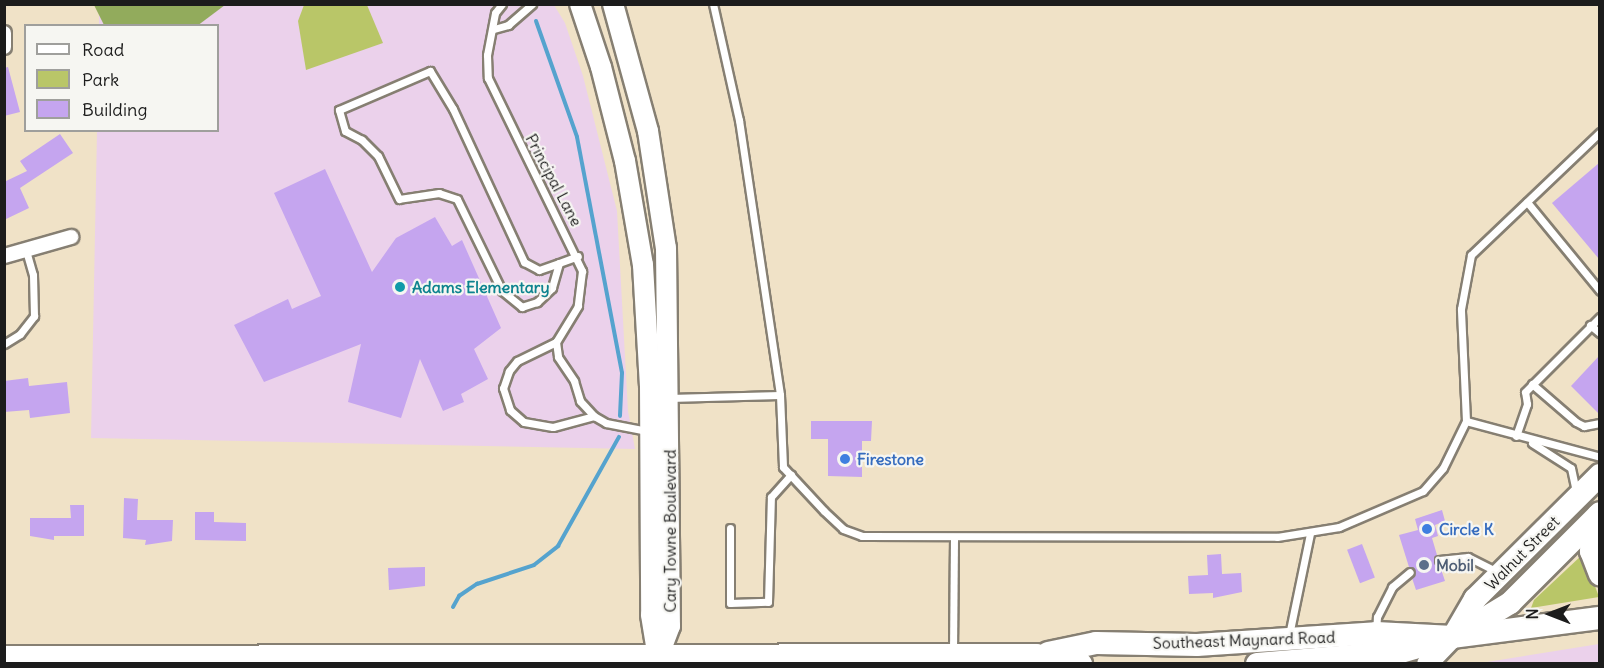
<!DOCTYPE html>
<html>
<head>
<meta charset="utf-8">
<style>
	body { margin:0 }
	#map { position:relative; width:1604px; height:668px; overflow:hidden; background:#f0e2c7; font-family:Delius,sans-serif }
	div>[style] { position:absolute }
	.built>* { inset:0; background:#ebd1eb }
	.green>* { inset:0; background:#b9c668 }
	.forest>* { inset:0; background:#92ab5c }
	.stream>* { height:4px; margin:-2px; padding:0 2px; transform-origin:2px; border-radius:2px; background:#55a3ce }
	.building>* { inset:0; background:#c5a5ef; transform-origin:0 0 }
	.roads { filter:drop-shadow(2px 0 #867f72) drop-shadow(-2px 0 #867f72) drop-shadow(0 2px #867f72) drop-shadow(0 -2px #867f72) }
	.service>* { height:7px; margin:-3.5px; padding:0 3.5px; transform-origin:3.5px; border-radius:3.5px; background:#fff }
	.minor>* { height:14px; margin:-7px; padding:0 7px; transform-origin:7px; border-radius:7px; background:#fff }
	.secondary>* { height:20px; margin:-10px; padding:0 10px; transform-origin:10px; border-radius:10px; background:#fff }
	.primary>* { height:22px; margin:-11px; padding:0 11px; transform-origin:11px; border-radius:11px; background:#fff }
	.dots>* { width:16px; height:16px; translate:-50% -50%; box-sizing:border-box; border:3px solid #f6f6f2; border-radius:50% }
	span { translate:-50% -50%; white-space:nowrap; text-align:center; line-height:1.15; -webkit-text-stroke:4.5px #f6f6f2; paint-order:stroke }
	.street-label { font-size:16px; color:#1c1c1c }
	.culture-label { font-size:16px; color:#0d838f; font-weight:700 }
	.left { translate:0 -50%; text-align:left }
	.shop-label { font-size:16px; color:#366cbe; font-weight:700 }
	.service-label { font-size:16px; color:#4e5e75; font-weight:700 }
	.frame { position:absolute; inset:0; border:6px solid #1c1c1c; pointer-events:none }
	.legend { position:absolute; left:24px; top:24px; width:195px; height:108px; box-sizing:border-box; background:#f6f6f2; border:2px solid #9f9f9c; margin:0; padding:8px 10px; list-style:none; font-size:18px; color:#1c1c1c }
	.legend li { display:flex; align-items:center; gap:12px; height:30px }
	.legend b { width:30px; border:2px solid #9f9f9c }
	.north { position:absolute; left:1520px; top:584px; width:60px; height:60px; -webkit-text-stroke:4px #f6f6f2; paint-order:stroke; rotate:270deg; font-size:16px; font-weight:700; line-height:24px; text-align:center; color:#1c1c1c }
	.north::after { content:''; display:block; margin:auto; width:21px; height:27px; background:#1c1c1c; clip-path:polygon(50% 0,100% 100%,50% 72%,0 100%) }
</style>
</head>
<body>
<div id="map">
	<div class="built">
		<div style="clip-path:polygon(99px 5px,554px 5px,565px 23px,583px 76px,617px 211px,628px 411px,635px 449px,91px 438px,97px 131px,218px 130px,218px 26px,99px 25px)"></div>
		<div style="clip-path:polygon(1599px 644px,1599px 663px,1484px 663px,1487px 662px)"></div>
	</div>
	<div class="green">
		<div style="clip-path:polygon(304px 5px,367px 5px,383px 43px,306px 70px,298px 21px)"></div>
		<div style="clip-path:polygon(1583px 554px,1599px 597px,1531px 608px,1534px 600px)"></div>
	</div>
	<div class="forest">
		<div style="clip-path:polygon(94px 5px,225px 5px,197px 26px,104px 25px)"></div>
	</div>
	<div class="stream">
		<div style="left:536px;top:21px;width:123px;rotate:70.5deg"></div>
		<div style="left:577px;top:137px;width:240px;rotate:79.2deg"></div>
		<div style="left:622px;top:373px;width:43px;rotate:92.7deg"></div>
		<div style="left:453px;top:607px;width:13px;rotate:-61deg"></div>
		<div style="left:459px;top:596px;width:22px;rotate:-34deg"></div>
		<div style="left:477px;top:584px;width:60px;rotate:-18.4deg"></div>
		<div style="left:534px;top:565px;width:31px;rotate:-38deg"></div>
		<div style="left:558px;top:546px;width:125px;rotate:-60.8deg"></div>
	</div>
	<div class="building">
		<div style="clip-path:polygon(8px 67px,20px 112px,4px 116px,4px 68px)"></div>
		<div style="clip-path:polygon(60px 134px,73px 153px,20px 188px,29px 208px,4px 220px,4px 182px,27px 171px,20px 161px)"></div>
		<div style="clip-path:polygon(1599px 163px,1599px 259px,1552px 203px)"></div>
		<div style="clip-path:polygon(325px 169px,372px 272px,396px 238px,435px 217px,452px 246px,462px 240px,501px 328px,474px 349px,488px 379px,461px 394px,464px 402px,443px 411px,420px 359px,401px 418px,348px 402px,361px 344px,264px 382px,234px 325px,288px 299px,292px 309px,321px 296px,274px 193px)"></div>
		<div style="clip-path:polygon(1599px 356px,1599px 414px,1571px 386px)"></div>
		<div style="clip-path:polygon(28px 378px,29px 386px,67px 382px,70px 413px,30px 418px,29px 410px,4px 412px,4px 381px)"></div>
		<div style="clip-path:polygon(811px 421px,872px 421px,871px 441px,862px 441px,862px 477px,828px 476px,828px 439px,811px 439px)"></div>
		<div style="clip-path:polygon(124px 498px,138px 499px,137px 520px,173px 520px,172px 541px,145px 545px,146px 540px,123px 538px)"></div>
		<div style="clip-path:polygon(70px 505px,84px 505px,84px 536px,54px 536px,54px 540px,30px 536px,30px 518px,71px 518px)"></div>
		<div style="clip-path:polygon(1442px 510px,1445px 521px,1435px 525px,1438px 536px,1432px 538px,1437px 555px,1434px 561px,1440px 566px,1445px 581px,1416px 590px,1412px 578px,1415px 570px,1409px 567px,1399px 535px,1418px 530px,1415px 519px)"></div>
		<div style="clip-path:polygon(195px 512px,214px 512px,214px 522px,246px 523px,246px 541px,195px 540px)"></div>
		<div style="left:1362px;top:544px;width:36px;height:16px;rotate:69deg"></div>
		<div style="clip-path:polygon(1221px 554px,1222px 574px,1241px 573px,1242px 592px,1213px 598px,1213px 593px,1189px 594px,1188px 576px,1208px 575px,1207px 555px)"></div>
		<div style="clip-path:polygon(425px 567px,425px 586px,389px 590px,388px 568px)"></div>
	</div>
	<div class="roads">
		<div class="service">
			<div style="left:502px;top:4px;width:11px;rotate:128deg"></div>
			<div style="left:495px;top:13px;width:43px;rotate:100.8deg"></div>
			<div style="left:487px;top:55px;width:23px;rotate:88deg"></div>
			<div style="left:488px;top:78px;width:215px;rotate:64deg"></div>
			<div style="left:582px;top:271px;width:35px;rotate:97deg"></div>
			<div style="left:578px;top:306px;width:42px;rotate:121.4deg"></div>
			<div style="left:713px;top:4px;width:119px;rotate:77.4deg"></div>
			<div style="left:739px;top:120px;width:278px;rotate:81.5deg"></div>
			<div style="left:780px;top:395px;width:72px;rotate:87.6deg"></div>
			<div style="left:783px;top:467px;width:60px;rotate:47deg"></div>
			<div style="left:824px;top:511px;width:26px;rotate:43deg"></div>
			<div style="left:843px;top:529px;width:20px;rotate:20deg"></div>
			<div style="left:862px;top:536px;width:415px;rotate:0.1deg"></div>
			<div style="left:1277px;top:537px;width:63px;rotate:-9.2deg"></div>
			<div style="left:1339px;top:527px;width:91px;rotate:-23.2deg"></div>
			<div style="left:1423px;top:491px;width:30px;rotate:-49deg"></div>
			<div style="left:1443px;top:468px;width:52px;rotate:-63.9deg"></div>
			<div style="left:1466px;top:421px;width:112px;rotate:-92.6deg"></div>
			<div style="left:1461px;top:309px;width:55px;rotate:-79.5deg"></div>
			<div style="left:1471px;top:255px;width:178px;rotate:-43.6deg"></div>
			<div style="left:494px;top:29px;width:15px;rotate:-16deg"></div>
			<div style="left:508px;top:25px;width:32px;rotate:-41deg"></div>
			<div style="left:1527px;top:202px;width:115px;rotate:50.6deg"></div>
			<div style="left:559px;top:263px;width:26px;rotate:106deg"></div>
			<div style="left:552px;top:288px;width:21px;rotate:137deg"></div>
			<div style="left:537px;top:302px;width:16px;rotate:162deg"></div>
			<div style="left:522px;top:307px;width:26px;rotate:-141deg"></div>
			<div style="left:502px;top:291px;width:102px;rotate:-116.1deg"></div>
			<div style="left:457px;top:199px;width:19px;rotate:-162deg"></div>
			<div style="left:439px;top:193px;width:40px;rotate:171.5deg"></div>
			<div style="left:399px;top:199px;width:48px;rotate:-116deg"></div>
			<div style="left:378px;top:156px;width:23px;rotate:-135deg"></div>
			<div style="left:362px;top:140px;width:19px;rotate:-152deg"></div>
			<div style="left:345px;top:131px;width:22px;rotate:-106deg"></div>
			<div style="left:339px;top:110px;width:99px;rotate:-23.2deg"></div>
			<div style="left:430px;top:71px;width:44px;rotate:58.8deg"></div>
			<div style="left:453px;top:109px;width:169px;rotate:65.1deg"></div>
			<div style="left:524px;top:262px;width:17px;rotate:28deg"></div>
			<div style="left:539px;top:270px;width:21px;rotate:-19deg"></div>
			<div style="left:559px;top:263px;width:20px;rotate:-20deg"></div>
			<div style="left:1590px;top:325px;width:13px;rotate:39deg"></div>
			<div style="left:556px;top:342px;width:43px;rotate:154deg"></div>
			<div style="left:517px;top:361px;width:13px;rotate:129deg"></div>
			<div style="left:509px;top:371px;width:18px;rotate:109deg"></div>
			<div style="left:503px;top:388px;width:23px;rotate:72deg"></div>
			<div style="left:510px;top:410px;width:18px;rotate:41deg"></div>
			<div style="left:524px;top:422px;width:29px;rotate:10deg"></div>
			<div style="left:553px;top:427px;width:42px;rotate:-15deg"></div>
			<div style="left:556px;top:342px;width:15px;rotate:82deg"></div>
			<div style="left:558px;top:357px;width:29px;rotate:56deg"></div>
			<div style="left:574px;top:381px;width:21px;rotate:73deg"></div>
			<div style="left:580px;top:401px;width:21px;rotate:47deg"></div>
			<div style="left:594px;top:416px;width:14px;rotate:30deg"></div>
			<div style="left:606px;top:423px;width:42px;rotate:11deg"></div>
			<div style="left:4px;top:344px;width:19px;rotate:-32deg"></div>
			<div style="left:20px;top:334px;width:23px;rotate:-52deg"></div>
			<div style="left:34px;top:316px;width:41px;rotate:-91.4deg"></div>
			<div style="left:33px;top:275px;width:26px;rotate:-106deg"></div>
			<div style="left:1532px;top:384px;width:58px;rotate:40.8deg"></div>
			<div style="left:1576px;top:422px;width:9px;rotate:27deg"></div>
			<div style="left:1584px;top:426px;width:16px;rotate:-11deg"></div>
			<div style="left:669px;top:398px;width:111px;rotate:-1.5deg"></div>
			<div style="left:1466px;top:421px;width:139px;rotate:15deg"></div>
			<div style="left:1516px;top:436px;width:34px;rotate:-71deg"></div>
			<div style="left:1527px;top:404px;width:12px;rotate:-99deg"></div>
			<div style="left:1525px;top:392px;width:106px;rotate:-45deg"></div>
			<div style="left:1532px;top:443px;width:46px;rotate:32.7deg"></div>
			<div style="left:1571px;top:468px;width:24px;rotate:78deg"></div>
			<div style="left:730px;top:528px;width:75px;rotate:90deg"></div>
			<div style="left:730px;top:603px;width:38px;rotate:-2deg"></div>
			<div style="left:768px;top:602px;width:105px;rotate:-88.4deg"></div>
			<div style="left:771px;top:497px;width:30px;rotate:-48deg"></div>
			<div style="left:1439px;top:560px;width:29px;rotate:-6deg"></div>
			<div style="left:1468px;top:557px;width:34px;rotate:27deg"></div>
			<div style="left:1376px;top:631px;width:14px;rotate:-86deg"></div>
			<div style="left:1377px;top:617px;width:34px;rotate:-63deg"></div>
			<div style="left:1392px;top:587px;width:23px;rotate:-40deg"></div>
			<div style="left:1289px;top:635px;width:103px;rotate:-78.3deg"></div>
			<div style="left:953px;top:653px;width:114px;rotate:-89.5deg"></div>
		</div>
		<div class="minor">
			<div style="left:4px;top:33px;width:14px;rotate:90deg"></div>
			<div style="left:4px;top:256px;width:70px;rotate:-15.8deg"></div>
		</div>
		<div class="secondary">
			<div style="left:580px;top:4px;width:66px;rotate:71.6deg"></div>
			<div style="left:601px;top:67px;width:97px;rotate:75.7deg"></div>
			<div style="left:625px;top:161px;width:106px;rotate:80.2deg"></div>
			<div style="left:643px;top:265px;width:121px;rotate:86.7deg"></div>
			<div style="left:650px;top:386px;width:229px;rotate:89.7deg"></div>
			<div style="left:651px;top:615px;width:50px;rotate:80.7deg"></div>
			<div style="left:613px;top:4px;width:132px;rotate:74.6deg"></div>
			<div style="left:648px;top:131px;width:118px;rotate:81.3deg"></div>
			<div style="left:666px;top:248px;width:378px;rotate:89.4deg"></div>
			<div style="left:670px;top:626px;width:31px;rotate:111deg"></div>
			<div style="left:1427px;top:664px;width:37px;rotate:-46deg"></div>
		</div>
		<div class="primary">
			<div style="left:1598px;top:515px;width:37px;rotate:101deg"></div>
			<div style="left:1591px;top:551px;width:25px;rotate:69deg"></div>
			<div style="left:1459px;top:634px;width:60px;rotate:-31.3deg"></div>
			<div style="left:1510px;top:603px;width:127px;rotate:-45deg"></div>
			<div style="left:1453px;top:637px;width:44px;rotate:-59.9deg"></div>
			<div style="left:1475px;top:599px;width:176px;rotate:-44.8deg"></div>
			<div style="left:1048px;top:653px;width:49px;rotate:-11.8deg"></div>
			<div style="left:1096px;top:643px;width:101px;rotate:1.1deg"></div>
			<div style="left:1197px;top:645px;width:179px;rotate:-3.8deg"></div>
			<div style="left:1376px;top:633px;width:77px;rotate:3deg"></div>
			<div style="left:4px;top:657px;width:1032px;rotate:-0.11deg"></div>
			<div style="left:1036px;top:655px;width:46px;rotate:11.3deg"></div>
			<div style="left:1257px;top:664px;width:144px;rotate:-4.8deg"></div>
			<div style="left:1401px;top:652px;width:54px;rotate:-16.1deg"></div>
			<div style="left:1453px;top:637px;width:148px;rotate:-7.4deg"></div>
		</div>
	</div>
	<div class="dots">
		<div style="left:400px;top:287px;background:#0f9aa8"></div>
		<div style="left:845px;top:459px;background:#3f7fe0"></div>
		<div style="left:1427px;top:529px;background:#3f7fe0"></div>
		<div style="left:1424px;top:565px;background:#5c6f8a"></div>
	</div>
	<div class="street-label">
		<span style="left:554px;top:180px;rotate:62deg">Principal Lane</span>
		<span style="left:670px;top:531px;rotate:-90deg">Cary Towne Boulevard</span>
		<span style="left:1522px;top:553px;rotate:-45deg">Walnut Street</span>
		<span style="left:1244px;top:640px;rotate:-2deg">Southeast Maynard Road</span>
	</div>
	<div class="culture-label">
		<span class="left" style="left:412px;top:287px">Adams Elementary</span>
	</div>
	<div class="shop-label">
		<span class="left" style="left:857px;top:459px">Firestone</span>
		<span class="left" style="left:1439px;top:529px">Circle K</span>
	</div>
	<div class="service-label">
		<span class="left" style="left:1436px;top:565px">Mobil</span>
	</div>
	<div class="frame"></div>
	<ul class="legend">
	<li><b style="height:8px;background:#fff"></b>Road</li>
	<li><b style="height:16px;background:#b9c668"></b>Park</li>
	<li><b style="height:16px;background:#c5a5ef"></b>Building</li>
	</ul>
	<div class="north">N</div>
</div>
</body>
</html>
